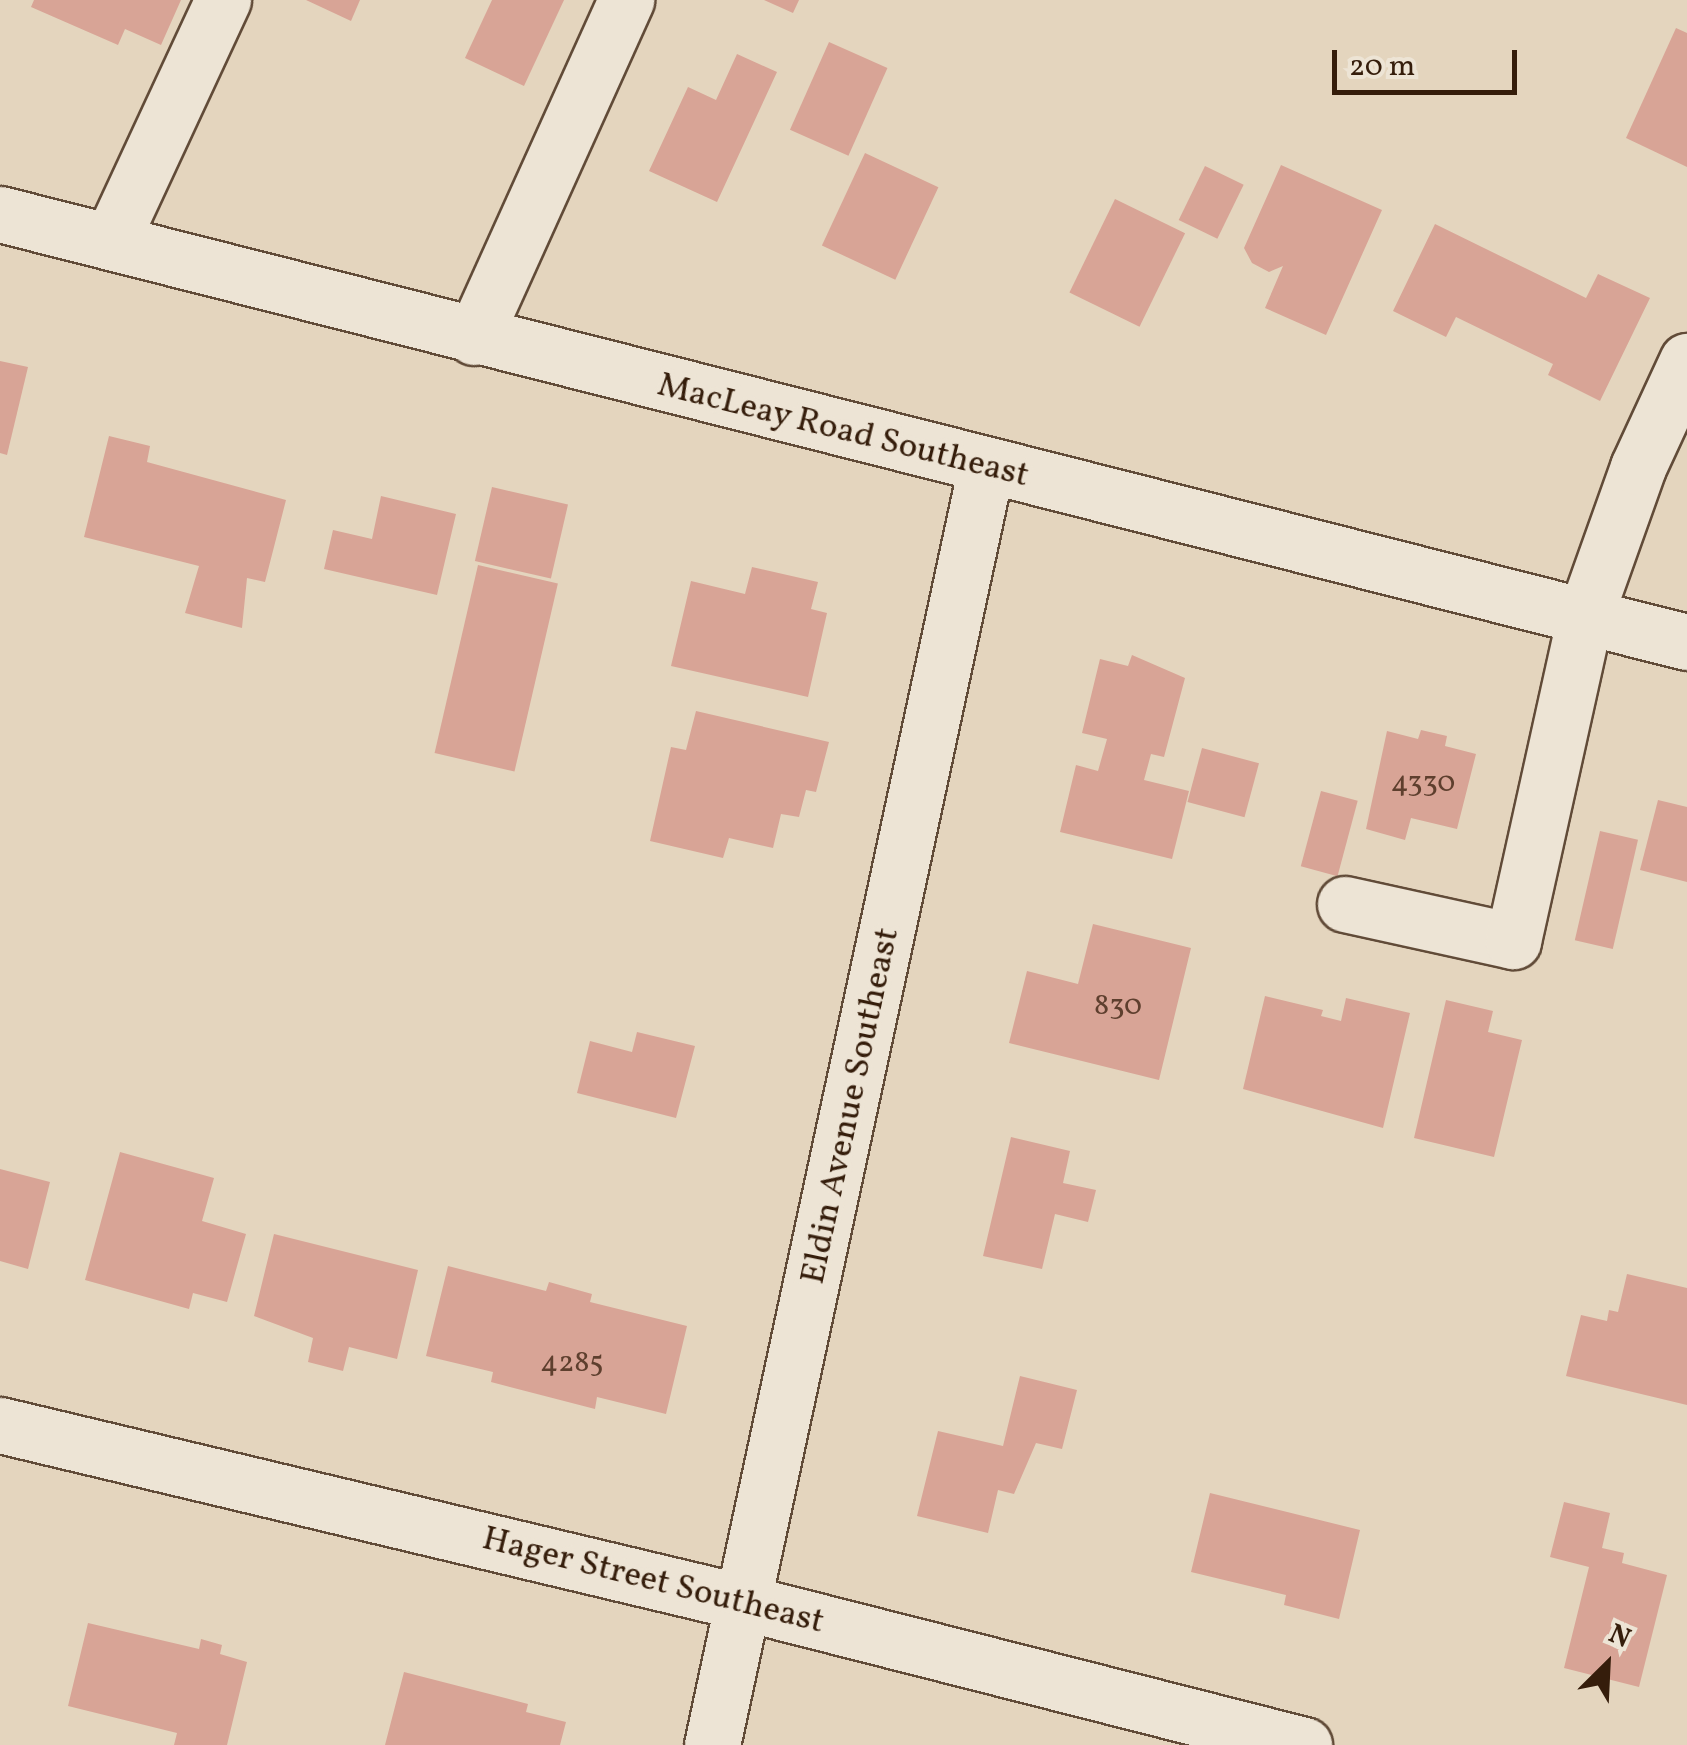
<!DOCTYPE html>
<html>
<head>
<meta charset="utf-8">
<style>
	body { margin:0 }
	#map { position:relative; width:1687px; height:1745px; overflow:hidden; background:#e4d5be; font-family:Vollkorn,serif }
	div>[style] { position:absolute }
	.building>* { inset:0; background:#d8a496; transform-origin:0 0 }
	.roads { filter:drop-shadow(2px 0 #614b38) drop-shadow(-2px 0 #614b38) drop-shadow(0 2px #614b38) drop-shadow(0 -2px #614b38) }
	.minor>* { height:55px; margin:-27.5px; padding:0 27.5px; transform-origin:27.5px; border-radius:27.5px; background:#ede4d5 }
	.tertiary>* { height:55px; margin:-27.5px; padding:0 27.5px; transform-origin:27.5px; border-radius:27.5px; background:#ede4d5 }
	span { translate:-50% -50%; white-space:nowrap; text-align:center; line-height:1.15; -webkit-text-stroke:9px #ede4d5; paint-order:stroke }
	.number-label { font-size:30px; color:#5e3f2e }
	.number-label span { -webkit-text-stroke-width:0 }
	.street-label { font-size:35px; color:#351d0b }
	.north { position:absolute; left:1557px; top:1615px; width:100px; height:100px; -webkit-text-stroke:8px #ede4d5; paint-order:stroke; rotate:24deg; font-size:28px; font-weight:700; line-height:40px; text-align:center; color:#351d0b }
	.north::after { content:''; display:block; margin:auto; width:35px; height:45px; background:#351d0b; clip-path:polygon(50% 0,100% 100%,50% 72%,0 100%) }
	.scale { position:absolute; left:1332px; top:50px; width:185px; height:45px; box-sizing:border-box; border:5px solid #351d0b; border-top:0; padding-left:12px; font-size:30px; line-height:35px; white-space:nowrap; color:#351d0b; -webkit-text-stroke:8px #ede4d5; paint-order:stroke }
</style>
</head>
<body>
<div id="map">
	<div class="building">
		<div style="clip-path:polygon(34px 0,181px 0,161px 45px,125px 29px,118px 45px,31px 7px)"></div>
		<div style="clip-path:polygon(306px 0,360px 0,351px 21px)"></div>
		<div style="clip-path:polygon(492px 0,564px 0,524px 86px,465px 58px)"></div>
		<div style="clip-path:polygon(764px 0,799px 0,793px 13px)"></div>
		<div style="clip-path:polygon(1676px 28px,1687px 33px,1687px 167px,1626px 138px)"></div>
		<div style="left:829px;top:42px;width:64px;height:96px;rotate:24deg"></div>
		<div style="clip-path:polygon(737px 54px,777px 72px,717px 202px,649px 171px,688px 87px,716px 100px)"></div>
		<div style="left:865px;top:153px;width:81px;height:102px;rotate:25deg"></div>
		<div style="clip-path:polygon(1281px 165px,1382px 210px,1326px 335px,1265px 308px,1283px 266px,1269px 272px,1252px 263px,1244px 248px)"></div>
		<div style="left:1205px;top:166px;width:43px;height:60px;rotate:26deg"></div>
		<div style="left:1115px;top:199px;width:78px;height:104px;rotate:26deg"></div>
		<div style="clip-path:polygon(1435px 224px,1586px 298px,1598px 274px,1650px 298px,1600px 401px,1548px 375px,1553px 364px,1456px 317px,1446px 337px,1393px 311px)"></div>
		<div style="clip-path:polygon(0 361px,28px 367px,7px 455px,0 453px)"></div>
		<div style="clip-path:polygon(109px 436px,150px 446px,147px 462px,286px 500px,265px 582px,247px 578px,242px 628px,185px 613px,199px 566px,84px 537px)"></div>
		<div style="left:492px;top:487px;width:78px;height:76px;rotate:13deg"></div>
		<div style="clip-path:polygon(381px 496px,456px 514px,437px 595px,324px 569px,333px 530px,372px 539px)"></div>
		<div style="left:478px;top:565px;width:82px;height:193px;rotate:13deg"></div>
		<div style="clip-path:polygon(752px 567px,818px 582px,811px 609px,827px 613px,808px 697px,671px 666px,691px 581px,745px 594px)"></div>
		<div style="clip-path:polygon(1132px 655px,1185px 678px,1164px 757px,1151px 754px,1144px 780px,1189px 791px,1172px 859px,1060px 832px,1076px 765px,1098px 771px,1107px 739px,1082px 733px,1100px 659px,1128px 666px)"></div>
		<div style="clip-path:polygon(696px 711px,829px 742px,816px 792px,806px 790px,799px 817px,781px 814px,773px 848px,729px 838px,723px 858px,650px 841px,671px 747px,686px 750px)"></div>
		<div style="clip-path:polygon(1421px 730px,1447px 736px,1445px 746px,1476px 754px,1457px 829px,1411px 818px,1405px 840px,1366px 829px,1387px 731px,1418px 739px)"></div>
		<div style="left:1202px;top:748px;width:59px;height:56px;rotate:15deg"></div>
		<div style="left:1321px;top:791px;width:38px;height:78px;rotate:15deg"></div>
		<div style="clip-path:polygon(1658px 800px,1687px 807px,1687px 882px,1640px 870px)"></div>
		<div style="left:1600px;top:831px;width:39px;height:112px;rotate:13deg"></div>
		<div style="clip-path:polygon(1093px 924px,1191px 948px,1159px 1080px,1009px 1043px,1027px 971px,1078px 984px)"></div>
		<div style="clip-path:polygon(1265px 996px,1323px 1010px,1321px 1016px,1341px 1021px,1346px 998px,1410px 1013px,1383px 1128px,1243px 1089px)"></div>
		<div style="clip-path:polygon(1446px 1000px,1493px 1011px,1488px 1032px,1522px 1040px,1494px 1157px,1414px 1138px)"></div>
		<div style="clip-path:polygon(637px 1032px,695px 1046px,676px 1118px,577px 1093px,590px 1041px,632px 1052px)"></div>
		<div style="clip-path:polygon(1011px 1137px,1070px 1151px,1063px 1183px,1096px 1190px,1088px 1222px,1055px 1214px,1042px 1269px,983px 1256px)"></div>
		<div style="clip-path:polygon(120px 1152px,214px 1178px,202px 1221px,246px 1234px,227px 1302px,193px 1293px,189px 1309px,85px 1280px)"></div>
		<div style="clip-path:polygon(0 1169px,50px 1182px,28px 1269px,0 1261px)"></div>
		<div style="clip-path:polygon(274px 1234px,418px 1270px,397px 1359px,349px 1347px,343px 1371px,308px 1362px,313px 1338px,254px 1316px)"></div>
		<div style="clip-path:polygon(448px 1266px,546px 1291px,549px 1282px,592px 1294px,590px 1302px,687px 1326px,666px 1414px,597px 1397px,595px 1409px,491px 1382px,493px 1372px,426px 1356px)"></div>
		<div style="clip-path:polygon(1627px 1274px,1687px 1288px,1687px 1405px,1566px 1376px,1581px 1315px,1607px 1321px,1609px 1310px,1618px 1312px)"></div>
		<div style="clip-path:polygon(1020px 1376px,1077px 1390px,1062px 1449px,1036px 1443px,1014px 1494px,998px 1490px,988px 1533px,917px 1516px,938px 1431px,1003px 1446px)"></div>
		<div style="clip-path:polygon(1210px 1493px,1360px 1530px,1339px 1619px,1284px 1605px,1286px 1595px,1191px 1572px)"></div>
		<div style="clip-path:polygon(1564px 1502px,1610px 1513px,1602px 1548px,1624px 1553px,1622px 1563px,1667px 1575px,1639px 1687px,1564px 1668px,1589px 1567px,1550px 1557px)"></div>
		<div style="clip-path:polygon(88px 1623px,199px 1649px,201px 1639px,222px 1645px,220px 1654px,247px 1662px,227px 1745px,174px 1745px,177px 1733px,68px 1706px)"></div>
		<div style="clip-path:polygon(404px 1672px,528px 1704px,526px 1712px,566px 1722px,560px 1745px,385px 1745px)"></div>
	</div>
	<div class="roads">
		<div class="minor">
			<div style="left:111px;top:241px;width:266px;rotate:-65.1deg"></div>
			<div style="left:474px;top:337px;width:370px;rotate:-65.7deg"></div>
			<div style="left:1345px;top:904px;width:172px;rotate:12.4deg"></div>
			<div style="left:1513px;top:941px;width:333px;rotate:-77.5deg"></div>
			<div style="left:1585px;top:616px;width:158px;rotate:-70.4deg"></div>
			<div style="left:1638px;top:467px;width:117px;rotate:-65.2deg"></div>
			<div style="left:0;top:1425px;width:767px;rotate:13.42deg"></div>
			<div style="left:746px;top:1603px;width:576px;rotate:14.28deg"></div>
			<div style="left:712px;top:1745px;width:1307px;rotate:-77.9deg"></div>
		</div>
		<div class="tertiary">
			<div style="left:0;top:214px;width:1740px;rotate:14.24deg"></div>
		</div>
	</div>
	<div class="number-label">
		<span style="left:1423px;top:783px">4330</span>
		<span style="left:1118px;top:1006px">830</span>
		<span style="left:572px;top:1363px">4285</span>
	</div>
	<div class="street-label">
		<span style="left:843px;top:431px;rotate:14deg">MacLeay Road Southeast</span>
		<span style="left:851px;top:1106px;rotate:-78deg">Eldin Avenue Southeast</span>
		<span style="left:653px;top:1581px;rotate:14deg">Hager Street Southeast</span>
	</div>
	<div class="north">N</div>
	<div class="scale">20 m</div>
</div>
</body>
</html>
